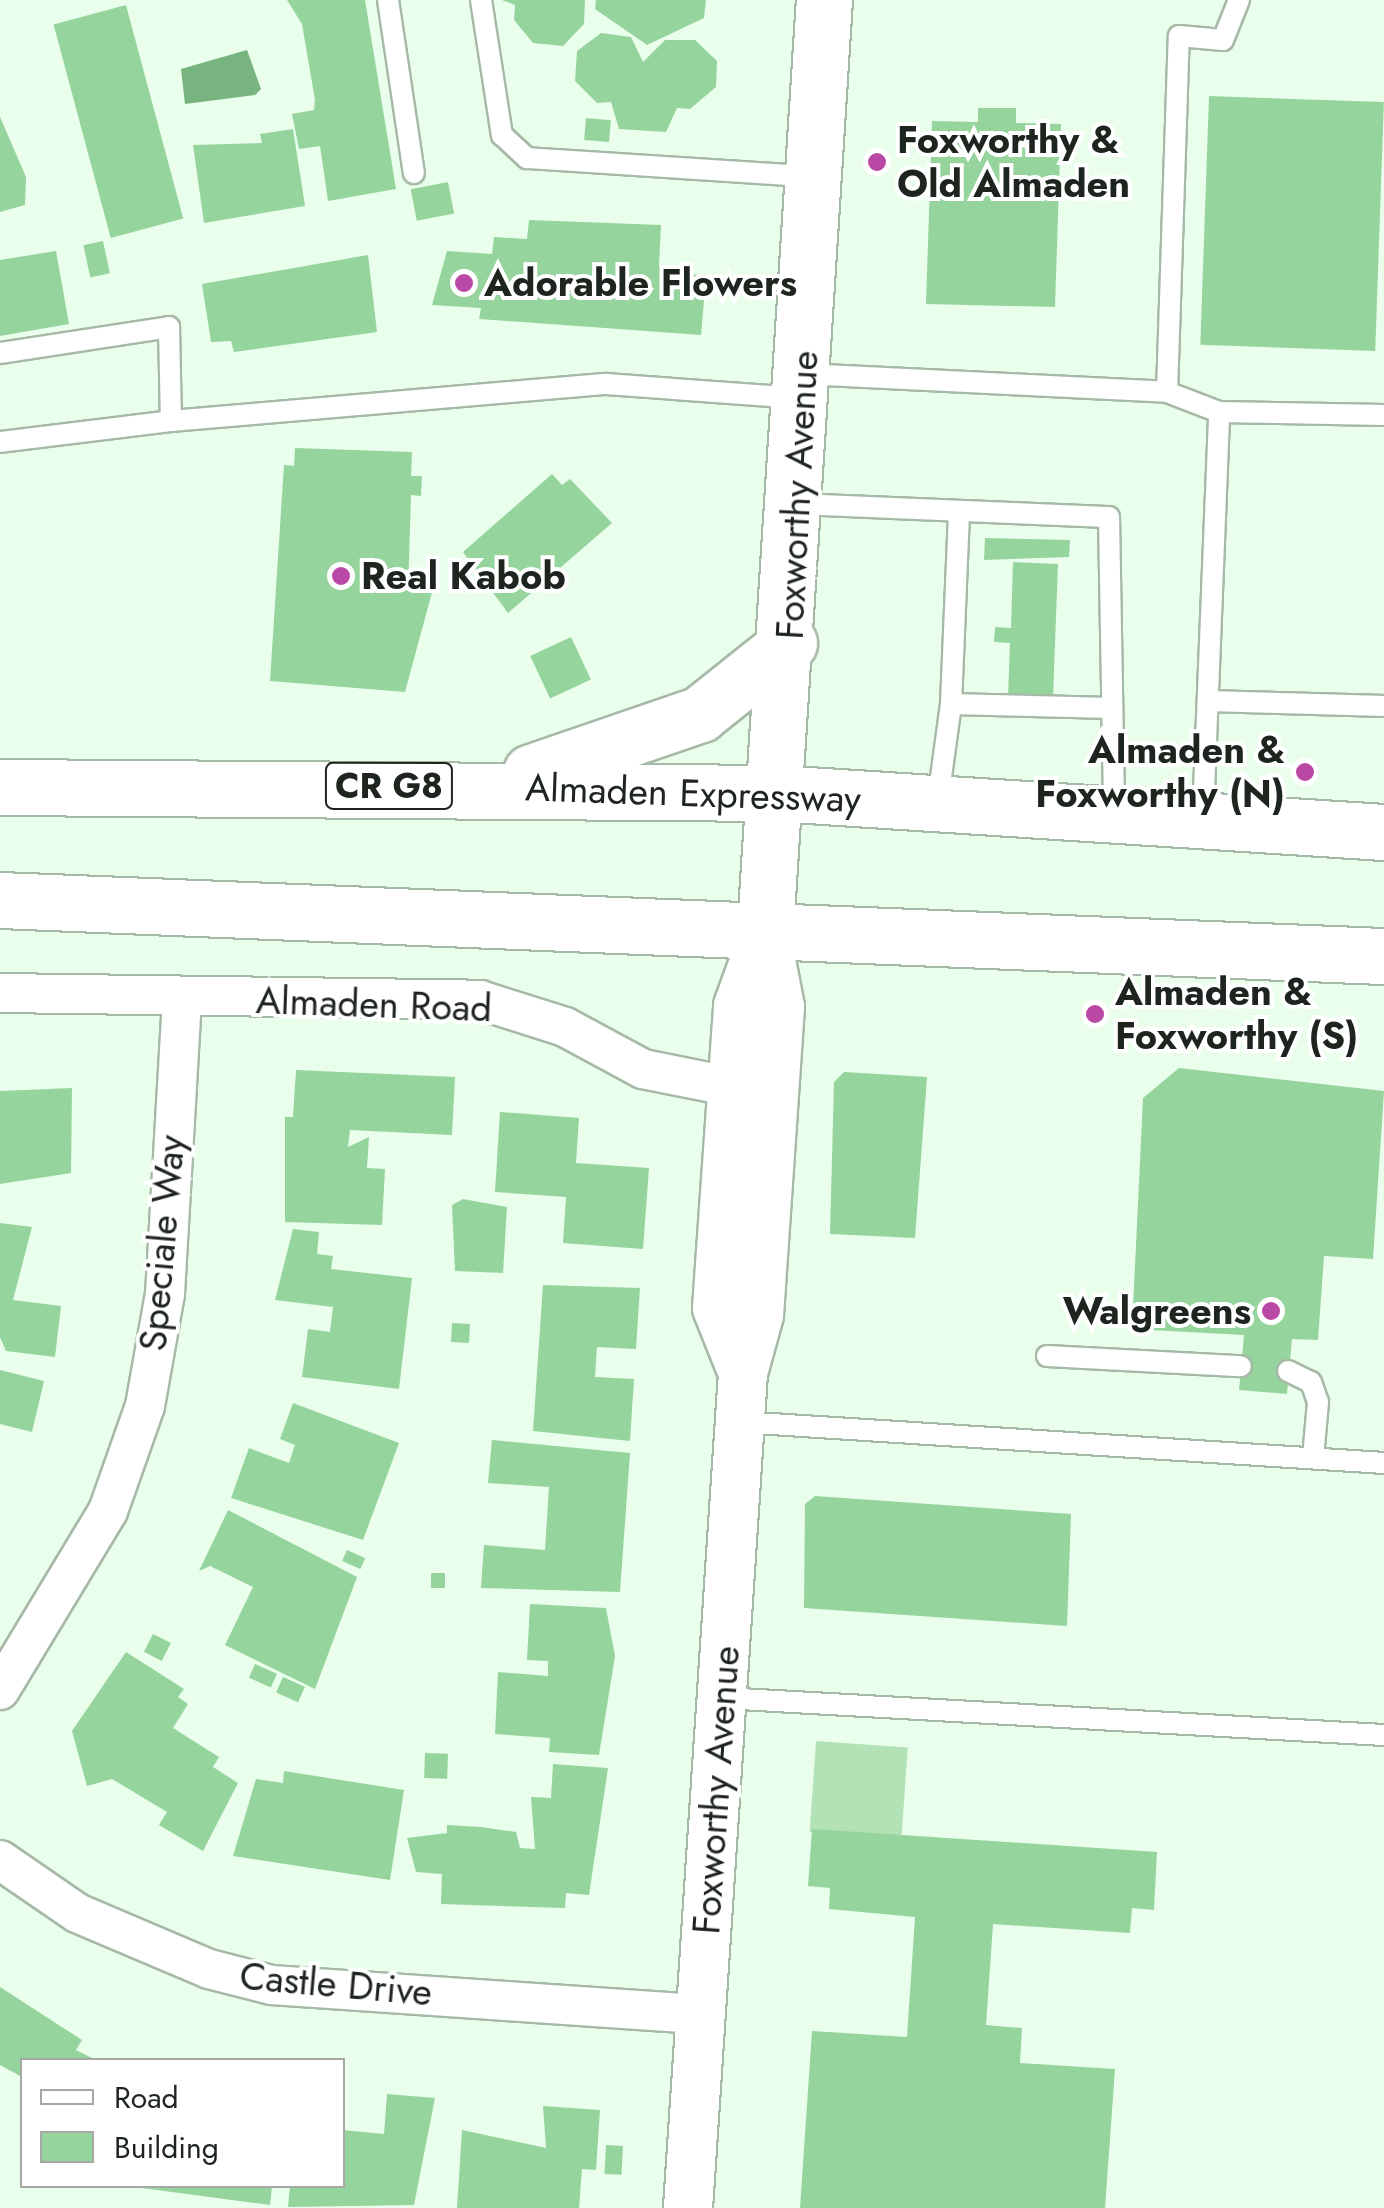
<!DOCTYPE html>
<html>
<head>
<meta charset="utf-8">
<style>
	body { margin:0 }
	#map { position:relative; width:1384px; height:2208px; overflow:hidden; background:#e9feeb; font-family:Jost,sans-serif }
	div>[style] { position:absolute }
	.green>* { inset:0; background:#b3e2b7; transform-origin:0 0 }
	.water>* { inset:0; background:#77b47f }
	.building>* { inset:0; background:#96d49d; transform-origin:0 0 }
	.roads { filter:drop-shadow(2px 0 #a6b9a7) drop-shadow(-2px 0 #a6b9a7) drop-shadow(0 2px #a6b9a7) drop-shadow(0 -2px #a6b9a7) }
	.service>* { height:20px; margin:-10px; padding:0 10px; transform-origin:10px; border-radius:10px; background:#fff }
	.minor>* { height:38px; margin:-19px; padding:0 19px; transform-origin:19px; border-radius:19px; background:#fff }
	.tertiary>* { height:48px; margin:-24px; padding:0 24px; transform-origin:24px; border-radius:24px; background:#fff }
	.secondary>* { height:55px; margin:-27.5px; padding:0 27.5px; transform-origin:27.5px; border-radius:27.5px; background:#fff }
	.primary>* { height:55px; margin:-27.5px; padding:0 27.5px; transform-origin:27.5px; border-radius:27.5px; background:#fff }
	.dots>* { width:28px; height:28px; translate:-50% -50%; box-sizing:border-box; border:5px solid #fff; border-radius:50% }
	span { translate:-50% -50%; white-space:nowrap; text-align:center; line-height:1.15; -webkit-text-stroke:8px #fff; paint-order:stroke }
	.shield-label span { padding:2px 8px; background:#fff; border:2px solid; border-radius:8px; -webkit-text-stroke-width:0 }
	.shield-label { font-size:35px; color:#1e251f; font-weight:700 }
	.poi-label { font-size:38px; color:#1e251f; font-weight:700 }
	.left { translate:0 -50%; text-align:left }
	.right { translate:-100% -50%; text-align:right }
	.street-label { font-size:38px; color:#1e251f }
	.legend { position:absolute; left:20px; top:2058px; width:325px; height:130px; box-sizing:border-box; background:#fff; border:2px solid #a5a8a5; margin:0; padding:12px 18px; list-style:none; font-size:30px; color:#1e251f }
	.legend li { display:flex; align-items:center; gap:20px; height:50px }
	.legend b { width:50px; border:2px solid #a5a8a5 }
</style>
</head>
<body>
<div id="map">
	<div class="green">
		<div style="left:816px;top:1741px;width:92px;height:91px;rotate:4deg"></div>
	</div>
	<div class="water">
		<div style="clip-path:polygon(247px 50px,261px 89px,255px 95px,185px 104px,181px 69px)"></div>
	</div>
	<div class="building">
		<div style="clip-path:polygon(287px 0,365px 0,396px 189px,328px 201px,320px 146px,299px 149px,292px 114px,314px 110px,315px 100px,302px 24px)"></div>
		<div style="clip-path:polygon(502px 0,585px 0,584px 24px,563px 46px,533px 43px,514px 20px,515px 5px)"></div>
		<div style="clip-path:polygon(596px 0,706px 0,704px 18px,647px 45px,595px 9px)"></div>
		<div style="left:126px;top:5px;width:221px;height:75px;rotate:75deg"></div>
		<div style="clip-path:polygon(601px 33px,631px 37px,643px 62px,665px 40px,695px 40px,717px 61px,716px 87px,690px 109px,677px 108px,666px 132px,619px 129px,611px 102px,597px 103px,575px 81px,577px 51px)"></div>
		<div style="left:1209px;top:96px;width:175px;height:249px;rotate:2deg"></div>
		<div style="clip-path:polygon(978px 108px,1016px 108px,1016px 123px,1061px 124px,1055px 307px,926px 304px,932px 121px,978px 122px)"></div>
		<div style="clip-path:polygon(0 117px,26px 177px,25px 205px,0 212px)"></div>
		<div style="left:586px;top:118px;width:25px;height:22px;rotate:5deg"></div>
		<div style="clip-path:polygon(293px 129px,305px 206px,204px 223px,193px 145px,262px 143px,260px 134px)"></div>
		<div style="left:448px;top:182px;width:32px;height:38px;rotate:79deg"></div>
		<div style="clip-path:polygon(529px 220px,661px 225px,659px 266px,706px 277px,701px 335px,479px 319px,481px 308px,432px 305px,447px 251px,492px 254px,494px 237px,527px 239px)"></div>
		<div style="left:103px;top:241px;width:33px;height:20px;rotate:78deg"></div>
		<div style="clip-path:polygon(56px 251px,69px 324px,0 336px,0 260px)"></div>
		<div style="clip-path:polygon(368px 255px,377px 332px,234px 352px,231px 341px,211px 342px,202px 284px)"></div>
		<div style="clip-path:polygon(295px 448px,412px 452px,411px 476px,422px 476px,421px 496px,411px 495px,408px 591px,434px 585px,405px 692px,270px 681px,284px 465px,294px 466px)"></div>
		<div style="clip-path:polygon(552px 474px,562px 485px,570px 479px,612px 523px,508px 613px,463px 552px)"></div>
		<div style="clip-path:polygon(985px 538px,1070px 540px,1069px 557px,984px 560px)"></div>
		<div style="clip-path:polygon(1013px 562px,1058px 564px,1053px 697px,1008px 696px,1010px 643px,994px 642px,995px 627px,1011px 628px)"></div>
		<div style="left:571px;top:637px;width:47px;height:45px;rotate:65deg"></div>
		<div style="clip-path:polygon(1179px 1068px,1384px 1091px,1373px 1259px,1324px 1256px,1318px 1340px,1292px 1339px,1287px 1394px,1239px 1390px,1244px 1335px,1132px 1329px,1143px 1098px)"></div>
		<div style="clip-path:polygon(296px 1070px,455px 1077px,452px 1135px,350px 1130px,348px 1147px,369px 1137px,367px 1168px,385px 1169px,382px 1225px,285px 1222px,285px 1117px,293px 1117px)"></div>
		<div style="clip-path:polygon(844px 1072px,927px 1077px,915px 1238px,830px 1234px,834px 1082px)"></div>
		<div style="clip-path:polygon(72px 1088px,71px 1173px,0 1184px,0 1091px)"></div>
		<div style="clip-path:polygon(500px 1112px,579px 1118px,576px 1163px,649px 1168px,643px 1249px,563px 1243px,566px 1197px,495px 1192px)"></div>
		<div style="clip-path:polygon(463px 1199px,507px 1207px,503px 1273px,455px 1271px,452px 1205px)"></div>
		<div style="clip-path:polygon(0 1223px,32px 1227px,13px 1300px,61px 1306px,55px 1357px,6px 1351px,0 1337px)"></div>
		<div style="clip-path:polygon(293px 1229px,319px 1232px,317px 1254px,333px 1256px,331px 1269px,412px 1278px,399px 1389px,302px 1377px,308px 1329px,330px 1332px,333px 1307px,275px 1300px)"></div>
		<div style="clip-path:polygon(543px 1285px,640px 1288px,636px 1349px,597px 1347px,596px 1361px,595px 1377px,634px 1379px,630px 1441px,533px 1431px)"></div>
		<div style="left:452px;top:1323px;width:18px;height:19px;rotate:3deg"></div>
		<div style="clip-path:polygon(0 1370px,44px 1381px,32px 1432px,0 1424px)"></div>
		<div style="clip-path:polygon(293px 1403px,399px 1443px,363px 1540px,231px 1498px,249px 1448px,289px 1463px,295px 1445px,280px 1439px)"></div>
		<div style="clip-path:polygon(492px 1440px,630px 1453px,620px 1592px,481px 1588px,484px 1545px,545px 1550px,549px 1487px,488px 1483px)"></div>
		<div style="clip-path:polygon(815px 1496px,1071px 1514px,1067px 1626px,804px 1608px,805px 1504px)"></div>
		<div style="clip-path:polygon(228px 1510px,357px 1577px,315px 1689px,225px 1645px,253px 1587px,210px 1566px,199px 1571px)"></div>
		<div style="left:347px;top:1550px;width:20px;height:12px;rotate:24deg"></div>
		<div style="left:431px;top:1573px;width:14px;height:15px"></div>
		<div style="clip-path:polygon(530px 1604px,606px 1608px,615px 1656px,599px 1755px,549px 1752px,550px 1738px,495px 1734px,498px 1672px,548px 1676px,548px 1661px,527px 1660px)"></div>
		<div style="left:153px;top:1634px;width:20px;height:20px;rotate:27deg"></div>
		<div style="clip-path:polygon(126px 1652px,184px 1689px,178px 1697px,188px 1704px,173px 1728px,219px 1757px,213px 1767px,238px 1783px,203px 1851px,159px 1825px,167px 1812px,112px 1779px,87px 1786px,72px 1731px)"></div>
		<div style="left:255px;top:1664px;width:24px;height:15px;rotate:24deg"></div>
		<div style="left:283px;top:1677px;width:24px;height:17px;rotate:24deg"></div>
		<div style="left:425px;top:1753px;width:23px;height:25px;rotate:2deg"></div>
		<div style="clip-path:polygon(553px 1764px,608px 1768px,589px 1895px,566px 1893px,565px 1908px,441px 1904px,442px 1874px,416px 1872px,407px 1838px,447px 1833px,447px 1825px,481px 1827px,516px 1832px,520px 1848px,535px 1849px,531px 1797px,551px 1798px)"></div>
		<div style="clip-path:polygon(284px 1771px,404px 1790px,390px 1880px,233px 1856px,256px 1779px,283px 1783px)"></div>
		<div style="clip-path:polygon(812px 1829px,1157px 1852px,1154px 1910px,1132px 1908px,1130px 1933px,993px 1924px,986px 2025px,1022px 2028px,1020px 2063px,1115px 2069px,1105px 2208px,800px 2208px,812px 2031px,907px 2037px,915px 1917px,829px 1909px,830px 1888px,808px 1886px)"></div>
		<div style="clip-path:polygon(0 1987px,82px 2040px,76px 2050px,96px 2060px,22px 2060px,22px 2077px,0 2065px)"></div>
		<div style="clip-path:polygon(387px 2094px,435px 2098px,414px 2205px,288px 2207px,290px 2186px,342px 2186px,342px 2130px,384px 2134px)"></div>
		<div style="clip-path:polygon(543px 2106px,600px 2110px,596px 2170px,582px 2169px,579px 2208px,457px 2208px,462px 2130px,546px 2148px)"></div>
		<div style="left:606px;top:2145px;width:17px;height:29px;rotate:3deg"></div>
		<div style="clip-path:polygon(127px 2186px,272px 2186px,270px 2205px)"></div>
	</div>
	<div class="roads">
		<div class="service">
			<div style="left:388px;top:0;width:175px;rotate:81.5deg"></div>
			<div style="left:481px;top:0;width:137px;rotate:81.2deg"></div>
			<div style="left:502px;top:135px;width:34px;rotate:43deg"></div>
			<div style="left:527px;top:158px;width:283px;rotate:3.7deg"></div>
			<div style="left:0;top:353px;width:171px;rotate:-8.7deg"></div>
			<div style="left:169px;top:327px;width:94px;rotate:88.8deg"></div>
			<div style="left:171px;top:421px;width:437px;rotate:-4.9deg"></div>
			<div style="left:606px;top:384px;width:192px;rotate:4.2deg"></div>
			<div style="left:804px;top:374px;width:363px;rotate:2.8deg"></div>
			<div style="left:1167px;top:392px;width:56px;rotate:21deg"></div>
			<div style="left:1219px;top:412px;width:165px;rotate:1deg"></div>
			<div style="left:1167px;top:392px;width:356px;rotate:-88.1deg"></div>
			<div style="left:1179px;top:36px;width:44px;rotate:5.2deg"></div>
			<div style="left:1223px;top:40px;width:43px;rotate:-68.2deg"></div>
			<div style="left:0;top:442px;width:172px;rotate:-7deg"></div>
			<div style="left:796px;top:504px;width:313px;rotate:2.4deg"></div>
			<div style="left:1109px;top:517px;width:294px;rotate:89deg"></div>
			<div style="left:1209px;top:701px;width:175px;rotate:1.6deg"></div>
			<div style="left:951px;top:704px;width:191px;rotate:-87.6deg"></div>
			<div style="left:938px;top:799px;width:96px;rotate:-82.2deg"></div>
			<div style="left:951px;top:704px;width:161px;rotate:1.4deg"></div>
			<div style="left:1203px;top:816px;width:404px;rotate:-87.7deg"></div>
			<div style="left:1047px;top:1356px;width:194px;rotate:3deg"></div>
			<div style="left:1288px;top:1371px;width:25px;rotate:26deg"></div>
			<div style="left:1311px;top:1382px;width:21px;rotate:71deg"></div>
			<div style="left:1318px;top:1402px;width:56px;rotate:95.1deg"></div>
			<div style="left:740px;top:1422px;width:645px;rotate:3.64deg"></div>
			<div style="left:722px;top:1698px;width:663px;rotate:3.2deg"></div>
		</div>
		<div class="minor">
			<div style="left:0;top:993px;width:480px;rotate:0.8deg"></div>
			<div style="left:480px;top:1000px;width:89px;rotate:17.6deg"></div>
			<div style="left:565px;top:1027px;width:89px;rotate:28.3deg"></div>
			<div style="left:643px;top:1069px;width:91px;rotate:11.4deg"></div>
			<div style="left:0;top:1690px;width:209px;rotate:-58.9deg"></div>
			<div style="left:108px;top:1511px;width:111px;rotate:-70.6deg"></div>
			<div style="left:145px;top:1406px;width:114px;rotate:-79.9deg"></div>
			<div style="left:165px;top:1294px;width:294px;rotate:-86.7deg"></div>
			<div style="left:0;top:1860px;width:93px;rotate:34.5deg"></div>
			<div style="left:77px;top:1913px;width:143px;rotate:23deg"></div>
			<div style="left:209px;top:1969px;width:65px;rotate:14.3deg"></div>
			<div style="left:272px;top:1985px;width:429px;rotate:3.9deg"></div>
		</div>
		<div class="tertiary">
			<div style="left:743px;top:1373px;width:70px;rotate:-111.8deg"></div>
			<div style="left:717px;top:1308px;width:303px;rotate:-86deg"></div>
			<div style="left:738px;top:1006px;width:79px;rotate:-70deg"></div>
			<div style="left:688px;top:2208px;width:837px;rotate:-86.23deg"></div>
			<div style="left:743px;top:1373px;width:60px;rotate:-74.6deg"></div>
			<div style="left:759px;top:1315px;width:309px;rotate:-86.1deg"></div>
			<div style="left:780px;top:1007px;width:79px;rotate:-100.9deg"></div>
		</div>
		<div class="secondary">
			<div style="left:765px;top:929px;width:931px;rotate:-86.37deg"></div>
		</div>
		<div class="primary">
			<div style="left:531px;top:772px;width:179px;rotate:-18.9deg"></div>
			<div style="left:700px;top:714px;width:114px;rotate:-38.6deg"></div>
			<div style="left:0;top:787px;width:777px;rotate:0.44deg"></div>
			<div style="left:777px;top:793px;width:608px;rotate:3.68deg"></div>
			<div style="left:0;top:900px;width:1385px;rotate:2.32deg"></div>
		</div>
	</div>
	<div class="dots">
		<div style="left:877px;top:162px;background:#ba49a5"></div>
		<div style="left:464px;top:283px;background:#ba49a5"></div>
		<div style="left:341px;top:576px;background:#ba49a5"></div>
		<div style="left:1305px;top:772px;background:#ba49a5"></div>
		<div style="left:1095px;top:1014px;background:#ba49a5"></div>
		<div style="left:1271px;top:1311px;background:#ba49a5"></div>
	</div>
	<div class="shield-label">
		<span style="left:389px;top:786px">CR G8</span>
	</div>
	<div class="poi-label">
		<span class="left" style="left:897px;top:162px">Foxworthy &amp;<br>Old Almaden</span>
		<span class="left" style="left:484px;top:283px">Adorable Flowers</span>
		<span class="left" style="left:361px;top:576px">Real Kabob</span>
		<span class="right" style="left:1285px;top:772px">Almaden &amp;<br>Foxworthy (N)</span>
		<span class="left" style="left:1115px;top:1014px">Almaden &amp;<br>Foxworthy (S)</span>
		<span class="right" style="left:1251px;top:1311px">Walgreens</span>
	</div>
	<div class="street-label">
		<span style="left:797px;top:495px;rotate:-87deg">Foxworthy Avenue</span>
		<span style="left:693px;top:793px;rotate:2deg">Almaden Expressway</span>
		<span style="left:374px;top:1004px;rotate:2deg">Almaden Road</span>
		<span style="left:162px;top:1243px;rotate:-85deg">Speciale Way</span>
		<span style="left:716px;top:1790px;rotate:-86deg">Foxworthy Avenue</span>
		<span style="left:336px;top:1984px;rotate:5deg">Castle Drive</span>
	</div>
	<ul class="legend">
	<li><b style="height:12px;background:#fff"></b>Road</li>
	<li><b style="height:28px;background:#96d49d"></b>Building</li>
	</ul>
</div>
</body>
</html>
